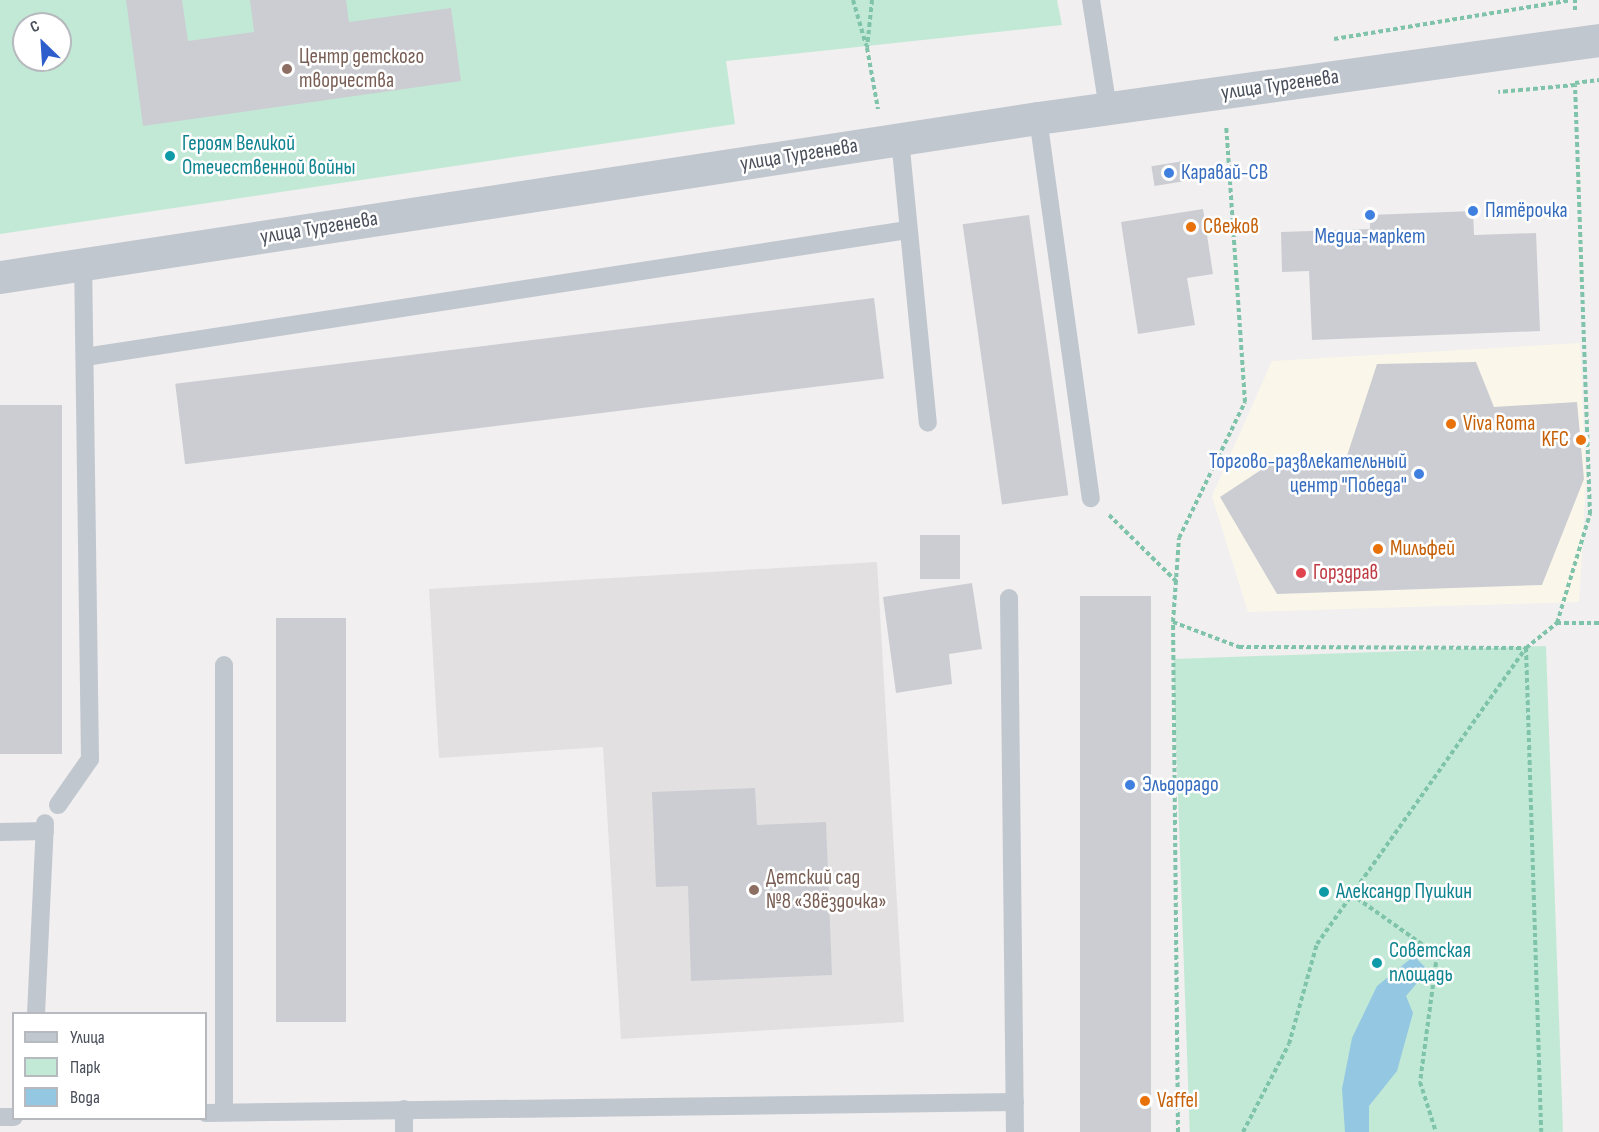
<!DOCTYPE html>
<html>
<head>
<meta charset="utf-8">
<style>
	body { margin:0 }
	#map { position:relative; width:1599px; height:1132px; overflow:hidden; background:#f1efef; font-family:"Sofia Sans Condensed",sans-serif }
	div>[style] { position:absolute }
	.commercial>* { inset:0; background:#faf7ea }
	.education>* { inset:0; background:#e2e0e0 }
	.green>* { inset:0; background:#c2e9d6; transform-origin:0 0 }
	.water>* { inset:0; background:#94c7e1 }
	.building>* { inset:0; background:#cccdd2; transform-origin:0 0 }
	.path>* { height:4px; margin-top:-2px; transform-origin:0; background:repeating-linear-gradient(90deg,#7ec3aa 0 4.5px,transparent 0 7.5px) }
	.lane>* { height:18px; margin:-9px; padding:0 9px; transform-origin:9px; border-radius:9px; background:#c1c7cf }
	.street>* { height:33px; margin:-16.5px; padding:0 16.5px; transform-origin:16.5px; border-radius:16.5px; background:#c1c7cf }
	.dots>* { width:16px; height:16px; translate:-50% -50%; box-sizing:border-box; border:3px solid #fff; border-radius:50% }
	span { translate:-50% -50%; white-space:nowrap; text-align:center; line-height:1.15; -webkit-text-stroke:5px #fff; paint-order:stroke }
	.education-label { font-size:21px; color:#785e54 }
	.left { translate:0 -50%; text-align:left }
	.street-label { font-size:21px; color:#494f5a }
	.culture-label { font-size:21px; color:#0d838f }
	.shop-label { font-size:21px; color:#366cbe }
	.right { translate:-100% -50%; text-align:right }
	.food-label { font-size:21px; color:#c56008 }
	.health-label { font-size:21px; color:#be3a42 }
	.legend { position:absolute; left:12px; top:1012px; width:195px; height:108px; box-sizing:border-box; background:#fff; border:2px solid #b6b9bd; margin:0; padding:8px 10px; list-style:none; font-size:18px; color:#494f5a }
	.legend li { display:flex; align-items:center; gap:12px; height:30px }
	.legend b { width:30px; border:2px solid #b6b9bd }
	.north { position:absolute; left:12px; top:12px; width:60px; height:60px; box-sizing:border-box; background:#fff; border:2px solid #b6b9bd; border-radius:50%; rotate:335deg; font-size:16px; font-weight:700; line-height:24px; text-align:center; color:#494f5a }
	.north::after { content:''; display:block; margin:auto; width:21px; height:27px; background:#2e5ecb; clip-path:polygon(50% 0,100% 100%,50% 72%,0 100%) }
</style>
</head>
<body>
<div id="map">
	<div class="commercial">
		<div style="clip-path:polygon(1580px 343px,1586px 481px,1579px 602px,1248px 612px,1212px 496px,1272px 361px)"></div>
	</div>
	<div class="education">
		<div style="clip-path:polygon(877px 562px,904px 1022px,621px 1039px,603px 747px,439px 758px,429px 589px)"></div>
	</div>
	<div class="green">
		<div style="clip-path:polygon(evenodd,0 0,1057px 0,1062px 25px,726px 61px,735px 124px,0 234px,0 0,24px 24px,60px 24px,60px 60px,24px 60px,24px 24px)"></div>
		<div style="left:1546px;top:646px;width:486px;height:373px;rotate:88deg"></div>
	</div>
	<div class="water">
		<div style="clip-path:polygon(1414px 956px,1428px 970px,1406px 996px,1413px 1013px,1397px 1071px,1369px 1106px,1369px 1132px,1345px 1132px,1342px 1089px,1352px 1038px,1377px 986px)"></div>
	</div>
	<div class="building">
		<div style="clip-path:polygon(126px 0,182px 0,188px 41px,254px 32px,250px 0,346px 0,349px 22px,451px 8px,461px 81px,143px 126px)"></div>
		<div style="left:1184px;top:161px;width:20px;height:33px;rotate:81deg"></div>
		<div style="clip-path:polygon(1203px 209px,1213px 274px,1187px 278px,1195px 325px,1138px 334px,1121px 222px)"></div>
		<div style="clip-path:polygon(1473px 211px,1474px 235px,1536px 233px,1540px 331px,1312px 340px,1309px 271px,1282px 272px,1281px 232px,1370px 229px,1370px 215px)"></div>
		<div style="left:1029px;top:215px;width:283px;height:67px;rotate:82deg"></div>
		<div style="left:874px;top:298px;width:81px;height:704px;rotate:83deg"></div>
		<div style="clip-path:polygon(1476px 362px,1494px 407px,1577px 402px,1584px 479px,1542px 585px,1277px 594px,1220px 497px,1270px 464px,1311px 459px,1343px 468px,1377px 364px)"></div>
		<div style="left:0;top:405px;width:62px;height:349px"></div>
		<div style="left:920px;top:535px;width:40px;height:44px"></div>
		<div style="clip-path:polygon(972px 583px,982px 649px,949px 654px,952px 684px,896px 693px,883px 597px)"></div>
		<div style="left:1080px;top:596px;width:71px;height:536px"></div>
		<div style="left:346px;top:618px;width:404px;height:70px;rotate:90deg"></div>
		<div style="clip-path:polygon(755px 788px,757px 825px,826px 822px,832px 975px,691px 981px,688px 886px,656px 887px,652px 792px)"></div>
	</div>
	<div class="path">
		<div style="left:853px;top:0;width:47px;rotate:73.9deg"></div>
		<div style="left:872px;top:0;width:48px;rotate:95.9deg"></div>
		<div style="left:867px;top:48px;width:62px;rotate:79.8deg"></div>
		<div style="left:1575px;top:10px;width:10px;rotate:-90deg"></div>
		<div style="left:1334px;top:39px;width:240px;rotate:-9.3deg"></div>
		<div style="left:1575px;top:83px;width:24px;rotate:-7deg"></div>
		<div style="left:1109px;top:515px;width:94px;rotate:44.6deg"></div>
		<div style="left:1173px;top:622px;width:71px;rotate:20.7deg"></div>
		<div style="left:1239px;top:647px;width:287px;rotate:0.2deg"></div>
		<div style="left:1526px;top:648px;width:40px;rotate:-39deg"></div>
		<div style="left:1557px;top:623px;width:114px;rotate:-73.2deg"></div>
		<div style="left:1590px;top:514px;width:429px;rotate:-92deg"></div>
		<div style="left:1575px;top:85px;width:77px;rotate:174.8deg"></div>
		<div style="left:1557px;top:623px;width:42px"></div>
		<div style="left:1351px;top:894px;width:105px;rotate:35.3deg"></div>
		<div style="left:1437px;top:955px;width:128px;rotate:97.6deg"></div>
		<div style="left:1420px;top:1082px;width:52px;rotate:72.3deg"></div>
		<div style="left:1178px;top:1132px;width:510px;rotate:-90.56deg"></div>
		<div style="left:1173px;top:622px;width:84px;rotate:-85.9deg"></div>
		<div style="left:1179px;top:538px;width:151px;rotate:-64.1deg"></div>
		<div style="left:1245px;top:402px;width:277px;rotate:-93.9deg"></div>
		<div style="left:1243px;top:1132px;width:99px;rotate:-62.4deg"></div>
		<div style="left:1289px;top:1044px;width:104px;rotate:-74.4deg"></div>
		<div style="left:1317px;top:944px;width:362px;rotate:-54.8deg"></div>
		<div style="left:1526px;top:648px;width:484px;rotate:88.2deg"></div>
	</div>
	<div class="lane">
		<div style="left:1091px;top:0;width:110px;rotate:81.1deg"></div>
		<div style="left:1038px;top:118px;width:384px;rotate:82.1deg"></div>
		<div style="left:900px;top:139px;width:285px;rotate:84.4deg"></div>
		<div style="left:85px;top:357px;width:832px;rotate:-8.78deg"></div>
		<div style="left:1009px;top:598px;width:534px;rotate:89.36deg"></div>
		<div style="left:58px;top:805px;width:56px;rotate:-55.2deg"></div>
		<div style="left:90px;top:759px;width:495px;rotate:-90.8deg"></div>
		<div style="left:0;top:832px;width:45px;rotate:-1.3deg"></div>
		<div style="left:36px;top:1014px;width:191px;rotate:-87.3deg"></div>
		<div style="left:224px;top:1112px;width:447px;rotate:-90deg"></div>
		<div style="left:206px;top:1113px;width:809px;rotate:-0.78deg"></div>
		<div style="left:0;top:1117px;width:14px"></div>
		<div style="left:404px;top:1132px;width:23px;rotate:-90deg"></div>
	</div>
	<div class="street">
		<div style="left:0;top:277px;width:1050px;rotate:-8.71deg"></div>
		<div style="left:1038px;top:118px;width:566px;rotate:-7.92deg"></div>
	</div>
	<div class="dots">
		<div style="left:287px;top:69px;background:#8d6e63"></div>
		<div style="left:170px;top:156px;background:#0f9aa8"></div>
		<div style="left:1169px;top:173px;background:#3f7fe0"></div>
		<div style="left:1473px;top:211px;background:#3f7fe0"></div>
		<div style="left:1370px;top:215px;background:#3f7fe0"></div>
		<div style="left:1191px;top:227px;background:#e8710a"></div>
		<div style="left:1451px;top:424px;background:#e8710a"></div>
		<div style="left:1581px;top:440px;background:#e8710a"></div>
		<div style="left:1419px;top:474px;background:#3f7fe0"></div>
		<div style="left:1378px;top:549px;background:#e8710a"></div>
		<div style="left:1301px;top:573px;background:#e0444e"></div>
		<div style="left:1130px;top:785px;background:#3f7fe0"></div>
		<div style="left:754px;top:890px;background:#8d6e63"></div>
		<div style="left:1324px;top:892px;background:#0f9aa8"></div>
		<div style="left:1377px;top:963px;background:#0f9aa8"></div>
		<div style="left:1145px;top:1101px;background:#e8710a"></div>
	</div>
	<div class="education-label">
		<span class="left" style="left:299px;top:69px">Центр детского<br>творчества</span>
		<span class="left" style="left:766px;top:890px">Детский сад<br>№8 «Звёздочка»</span>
	</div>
	<div class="street-label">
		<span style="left:1280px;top:85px;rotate:-8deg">улица Тургенева</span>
		<span style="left:799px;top:155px;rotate:-9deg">улица Тургенева</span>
		<span style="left:319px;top:228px;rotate:-9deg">улица Тургенева</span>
	</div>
	<div class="culture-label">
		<span class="left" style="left:182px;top:156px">Героям Великой<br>Отечественной войны</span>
		<span class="left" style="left:1336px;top:892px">Александр Пушкин</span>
		<span class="left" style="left:1389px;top:963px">Советская<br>площадь</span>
	</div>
	<div class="shop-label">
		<span class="left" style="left:1181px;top:173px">Каравай-СВ</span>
		<span class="left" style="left:1485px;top:211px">Пятёрочка</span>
		<span style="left:1370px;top:237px">Медиа-маркет</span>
		<span class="right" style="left:1407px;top:474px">Торгово-развлекательный<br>центр "Победа"</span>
		<span class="left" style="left:1142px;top:785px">Эльдорадо</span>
	</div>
	<div class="food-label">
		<span class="left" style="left:1203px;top:227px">Свежов</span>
		<span class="left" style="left:1463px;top:424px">Viva Roma</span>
		<span class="right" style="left:1569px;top:440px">KFC</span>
		<span class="left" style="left:1390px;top:549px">Мильфей</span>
		<span class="left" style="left:1157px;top:1101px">Vaffel</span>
	</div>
	<div class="health-label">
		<span class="left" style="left:1313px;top:573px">Горздрав</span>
	</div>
	<ul class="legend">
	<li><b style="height:8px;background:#c1c7cf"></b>Улица</li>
	<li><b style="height:16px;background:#c2e9d6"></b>Парк</li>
	<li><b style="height:16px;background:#94c7e1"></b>Вода</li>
	</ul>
	<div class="north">С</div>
</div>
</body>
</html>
